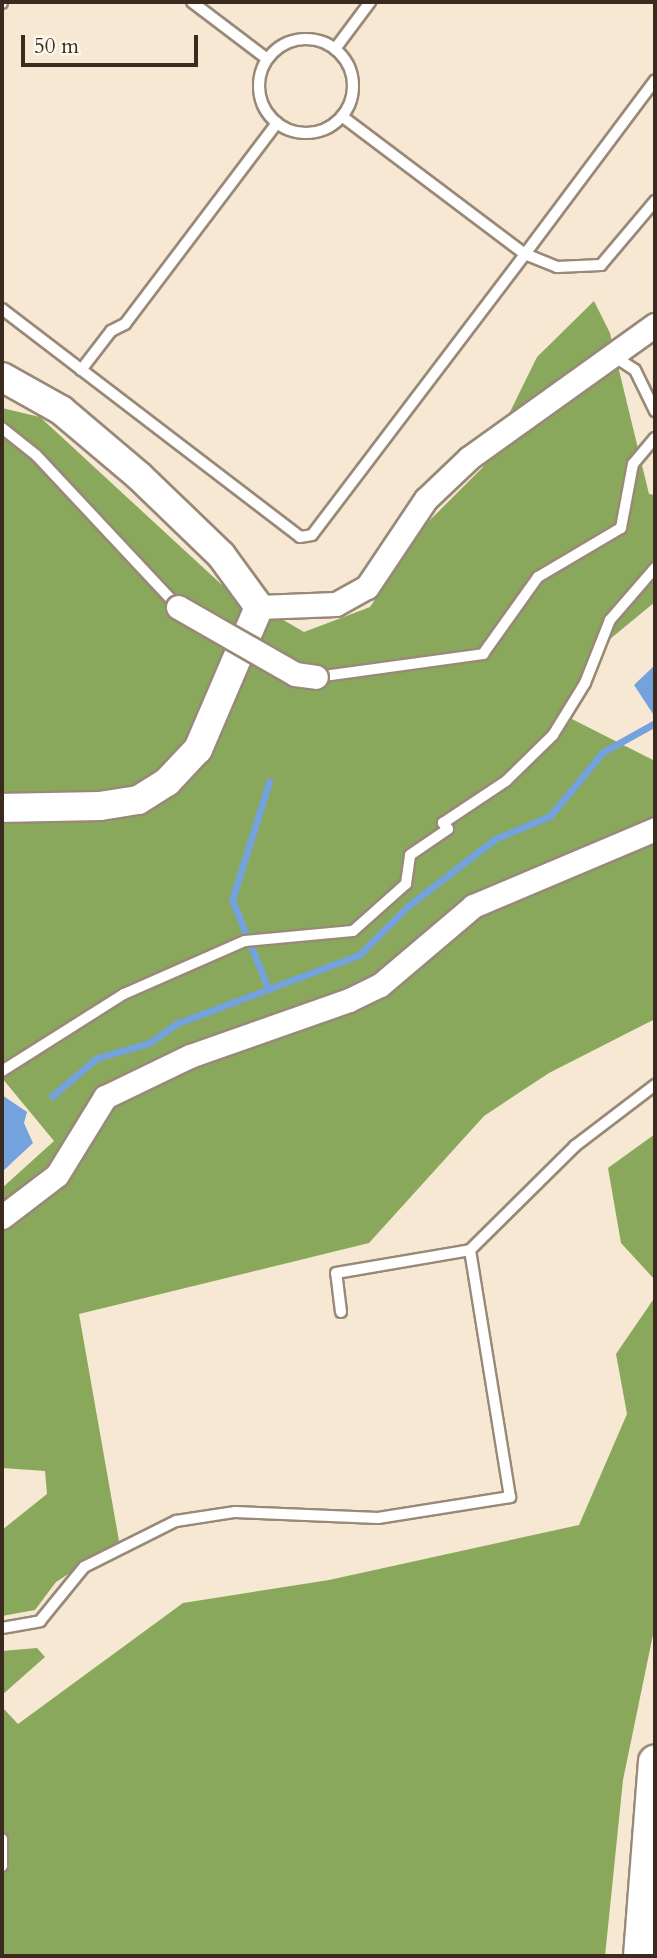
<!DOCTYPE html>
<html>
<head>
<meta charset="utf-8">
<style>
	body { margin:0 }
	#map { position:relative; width:657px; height:1958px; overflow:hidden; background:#f7e8d3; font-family:Cardo,serif }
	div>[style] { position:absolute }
	.forest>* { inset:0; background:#89a85b }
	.water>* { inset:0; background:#73a2dc }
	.stream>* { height:7px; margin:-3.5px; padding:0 3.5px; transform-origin:3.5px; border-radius:3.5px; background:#73a2dc }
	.roads { filter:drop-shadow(2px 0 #998978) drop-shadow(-2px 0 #998978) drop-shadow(0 2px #998978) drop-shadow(0 -2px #998978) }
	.service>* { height:10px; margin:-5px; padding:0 5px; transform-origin:5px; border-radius:5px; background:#fff }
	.service>.ring { margin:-5px; padding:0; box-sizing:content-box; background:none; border:10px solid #fff; border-radius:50% }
	.minor>* { height:23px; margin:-11.5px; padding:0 11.5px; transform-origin:11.5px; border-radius:11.5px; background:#fff }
	.tertiary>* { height:28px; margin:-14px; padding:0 14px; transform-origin:14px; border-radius:14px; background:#fff }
	.secondary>* { height:32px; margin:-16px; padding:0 16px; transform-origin:16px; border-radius:16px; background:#fff }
	.bridges { filter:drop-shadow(2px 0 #998978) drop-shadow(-2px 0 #998978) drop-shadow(0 2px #998978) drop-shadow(0 -2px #998978) }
	.minor-bridge>* { height:23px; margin:-11.5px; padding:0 11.5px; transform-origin:11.5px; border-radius:11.5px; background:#fff }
	span { translate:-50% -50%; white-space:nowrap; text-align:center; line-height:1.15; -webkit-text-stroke:5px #fbf7ec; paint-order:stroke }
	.frame { position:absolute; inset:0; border:4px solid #3b2a1e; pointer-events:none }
	.scale { position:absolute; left:21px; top:35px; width:177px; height:32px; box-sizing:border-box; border:4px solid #3b2a1e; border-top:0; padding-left:9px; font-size:21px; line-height:24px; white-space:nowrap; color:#3b2a1e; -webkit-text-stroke:5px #fbf7ec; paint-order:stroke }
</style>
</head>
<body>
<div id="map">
	<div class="forest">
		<div style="clip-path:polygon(594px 301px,610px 333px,649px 494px,655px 495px,655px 602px,610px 639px,560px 713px,655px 761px,655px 1019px,549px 1073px,484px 1116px,369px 1243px,79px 1314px,119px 1541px,56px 1582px,35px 1610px,2px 1616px,2px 1530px,47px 1494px,45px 1471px,2px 1468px,2px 1188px,54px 1141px,2px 1078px,2px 408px,40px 417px,221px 584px,304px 632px,370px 607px,423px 527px,483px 467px,537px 357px)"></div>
		<div style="clip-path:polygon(655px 1134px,655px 1280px,621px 1243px,608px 1168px)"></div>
		<div style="clip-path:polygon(655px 1297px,655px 1625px,623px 1780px,605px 1956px,2px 1956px,2px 1707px,18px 1724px,183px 1603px,329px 1580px,579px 1525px,627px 1414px,616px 1354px)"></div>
		<div style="clip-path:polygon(37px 1648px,45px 1657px,2px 1695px,2px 1651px)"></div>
	</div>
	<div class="water">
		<div style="clip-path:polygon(655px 665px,655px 717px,634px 685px)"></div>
		<div style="clip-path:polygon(2px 1095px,27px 1112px,24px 1123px,33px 1143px,2px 1172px)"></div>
	</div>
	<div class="stream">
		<div style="left:268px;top:988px;width:95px;rotate:-112.2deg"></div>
		<div style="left:232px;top:900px;width:124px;rotate:-72.6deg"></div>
		<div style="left:52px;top:1096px;width:59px;rotate:-40.2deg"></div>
		<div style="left:97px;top:1058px;width:54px;rotate:-16.1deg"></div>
		<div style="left:149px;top:1043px;width:35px;rotate:-35deg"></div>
		<div style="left:178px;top:1023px;width:193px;rotate:-20.6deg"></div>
		<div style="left:359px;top:955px;width:69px;rotate:-45deg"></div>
		<div style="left:408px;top:906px;width:110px;rotate:-37.6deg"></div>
		<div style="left:495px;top:839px;width:60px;rotate:-22.7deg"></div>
		<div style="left:550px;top:816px;width:83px;rotate:-50.4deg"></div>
		<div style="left:603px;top:752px;width:60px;rotate:-29.1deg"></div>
	</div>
	<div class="roads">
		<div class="service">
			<div style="left:192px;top:2px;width:94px;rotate:37.2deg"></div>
			<div style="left:2px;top:3px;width:1px;rotate:-90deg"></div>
			<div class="ring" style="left:259px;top:39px;width:84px;height:84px"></div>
			<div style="left:335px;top:49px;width:59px;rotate:-53.3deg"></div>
			<div style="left:343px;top:117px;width:228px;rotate:37deg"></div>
			<div style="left:525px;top:254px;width:217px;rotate:-53.2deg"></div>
			<div style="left:2px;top:309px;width:375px;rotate:37.4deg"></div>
			<div style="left:300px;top:537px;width:12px;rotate:-9deg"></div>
			<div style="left:312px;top:535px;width:353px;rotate:-52.8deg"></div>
			<div style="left:525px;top:254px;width:35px;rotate:22deg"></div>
			<div style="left:557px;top:267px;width:44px;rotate:-2.6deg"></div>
			<div style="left:601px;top:265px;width:84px;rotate:-49.8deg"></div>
			<div style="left:612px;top:355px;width:27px;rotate:33deg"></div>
			<div style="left:635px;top:370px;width:46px;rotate:64deg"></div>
			<div style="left:81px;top:370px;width:49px;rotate:-52.4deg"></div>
			<div style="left:111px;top:331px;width:16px;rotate:-27deg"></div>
			<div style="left:125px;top:324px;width:252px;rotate:-52.9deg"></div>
			<div style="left:2px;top:428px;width:43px;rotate:38.5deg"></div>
			<div style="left:36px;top:455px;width:208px;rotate:46.9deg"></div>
			<div style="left:316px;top:677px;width:169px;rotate:-7.8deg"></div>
			<div style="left:483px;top:654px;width:95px;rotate:-54.5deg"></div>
			<div style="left:538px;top:577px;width:96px;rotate:-30.6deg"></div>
			<div style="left:621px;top:528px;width:65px;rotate:-79.4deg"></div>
			<div style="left:633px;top:464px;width:34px;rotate:-50deg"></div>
			<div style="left:2px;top:1071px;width:144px;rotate:-32.3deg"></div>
			<div style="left:124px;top:994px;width:132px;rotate:-23.7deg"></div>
			<div style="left:245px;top:941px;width:108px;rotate:-5.3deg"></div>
			<div style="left:353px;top:931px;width:71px;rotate:-41.6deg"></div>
			<div style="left:406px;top:884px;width:29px;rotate:-82deg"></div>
			<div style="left:410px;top:855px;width:46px;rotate:-34.4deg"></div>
			<div style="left:448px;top:829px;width:8px;rotate:-130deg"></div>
			<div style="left:443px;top:823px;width:76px;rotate:-33.7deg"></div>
			<div style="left:506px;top:781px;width:66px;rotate:-44.4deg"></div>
			<div style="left:553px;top:735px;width:61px;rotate:-58.4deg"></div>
			<div style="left:585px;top:683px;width:68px;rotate:-68.4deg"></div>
			<div style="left:610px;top:620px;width:69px;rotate:-49.1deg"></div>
			<div style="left:341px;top:1312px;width:39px;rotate:-97deg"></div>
			<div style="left:336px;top:1273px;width:136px;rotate:-9.7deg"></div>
			<div style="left:470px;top:1250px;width:148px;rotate:-44.7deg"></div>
			<div style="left:575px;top:1146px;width:101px;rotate:-37.3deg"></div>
			<div style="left:2px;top:1628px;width:39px;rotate:-10deg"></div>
			<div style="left:40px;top:1621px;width:70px;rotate:-50.8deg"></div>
			<div style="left:84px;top:1567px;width:103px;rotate:-26.6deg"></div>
			<div style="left:176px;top:1521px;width:60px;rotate:-8.7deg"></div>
			<div style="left:235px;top:1512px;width:143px;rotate:2.4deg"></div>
			<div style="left:378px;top:1518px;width:134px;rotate:-9deg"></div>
			<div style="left:510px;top:1497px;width:250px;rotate:-99.2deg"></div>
			<div style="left:2px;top:1839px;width:27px;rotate:90deg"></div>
		</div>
		<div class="minor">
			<div style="left:259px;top:607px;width:77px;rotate:-2.2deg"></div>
			<div style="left:336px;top:604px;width:35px;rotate:-29deg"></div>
			<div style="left:367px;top:587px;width:106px;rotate:-56.2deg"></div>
			<div style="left:426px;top:499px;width:59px;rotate:-43.6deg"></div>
			<div style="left:469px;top:458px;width:229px;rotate:-35.6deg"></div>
			<div style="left:2px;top:1217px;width:69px;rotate:-37.4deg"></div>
			<div style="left:57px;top:1175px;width:92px;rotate:-58.4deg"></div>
			<div style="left:105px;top:1097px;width:94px;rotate:-25.8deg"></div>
			<div style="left:190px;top:1056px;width:169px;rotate:-19.4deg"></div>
			<div style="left:349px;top:1000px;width:34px;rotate:-26deg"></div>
			<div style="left:380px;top:985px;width:122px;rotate:-40.3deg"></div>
			<div style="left:473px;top:906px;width:198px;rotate:-22.9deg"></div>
		</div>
		<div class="tertiary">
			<div style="left:2px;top:377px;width:68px;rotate:29.2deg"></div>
			<div style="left:61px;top:410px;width:102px;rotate:40.2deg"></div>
			<div style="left:139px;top:476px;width:114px;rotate:43.9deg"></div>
			<div style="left:221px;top:555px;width:64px;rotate:53.8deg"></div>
			<div style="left:259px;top:607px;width:155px;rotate:113.2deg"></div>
			<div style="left:198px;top:749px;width:45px;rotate:133.2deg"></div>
			<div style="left:167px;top:782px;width:34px;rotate:148deg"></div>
			<div style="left:138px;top:800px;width:39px;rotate:171deg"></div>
			<div style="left:99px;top:806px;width:97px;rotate:178.8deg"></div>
		</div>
		<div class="secondary">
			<div style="left:640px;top:1956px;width:195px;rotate:-85.6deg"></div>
		</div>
	</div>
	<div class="bridges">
		<div class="minor-bridge">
			<div style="left:178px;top:607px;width:135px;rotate:29.8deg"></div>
			<div style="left:295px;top:674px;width:21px;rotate:8deg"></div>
		</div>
	</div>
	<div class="frame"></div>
	<div class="scale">50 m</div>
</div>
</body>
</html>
